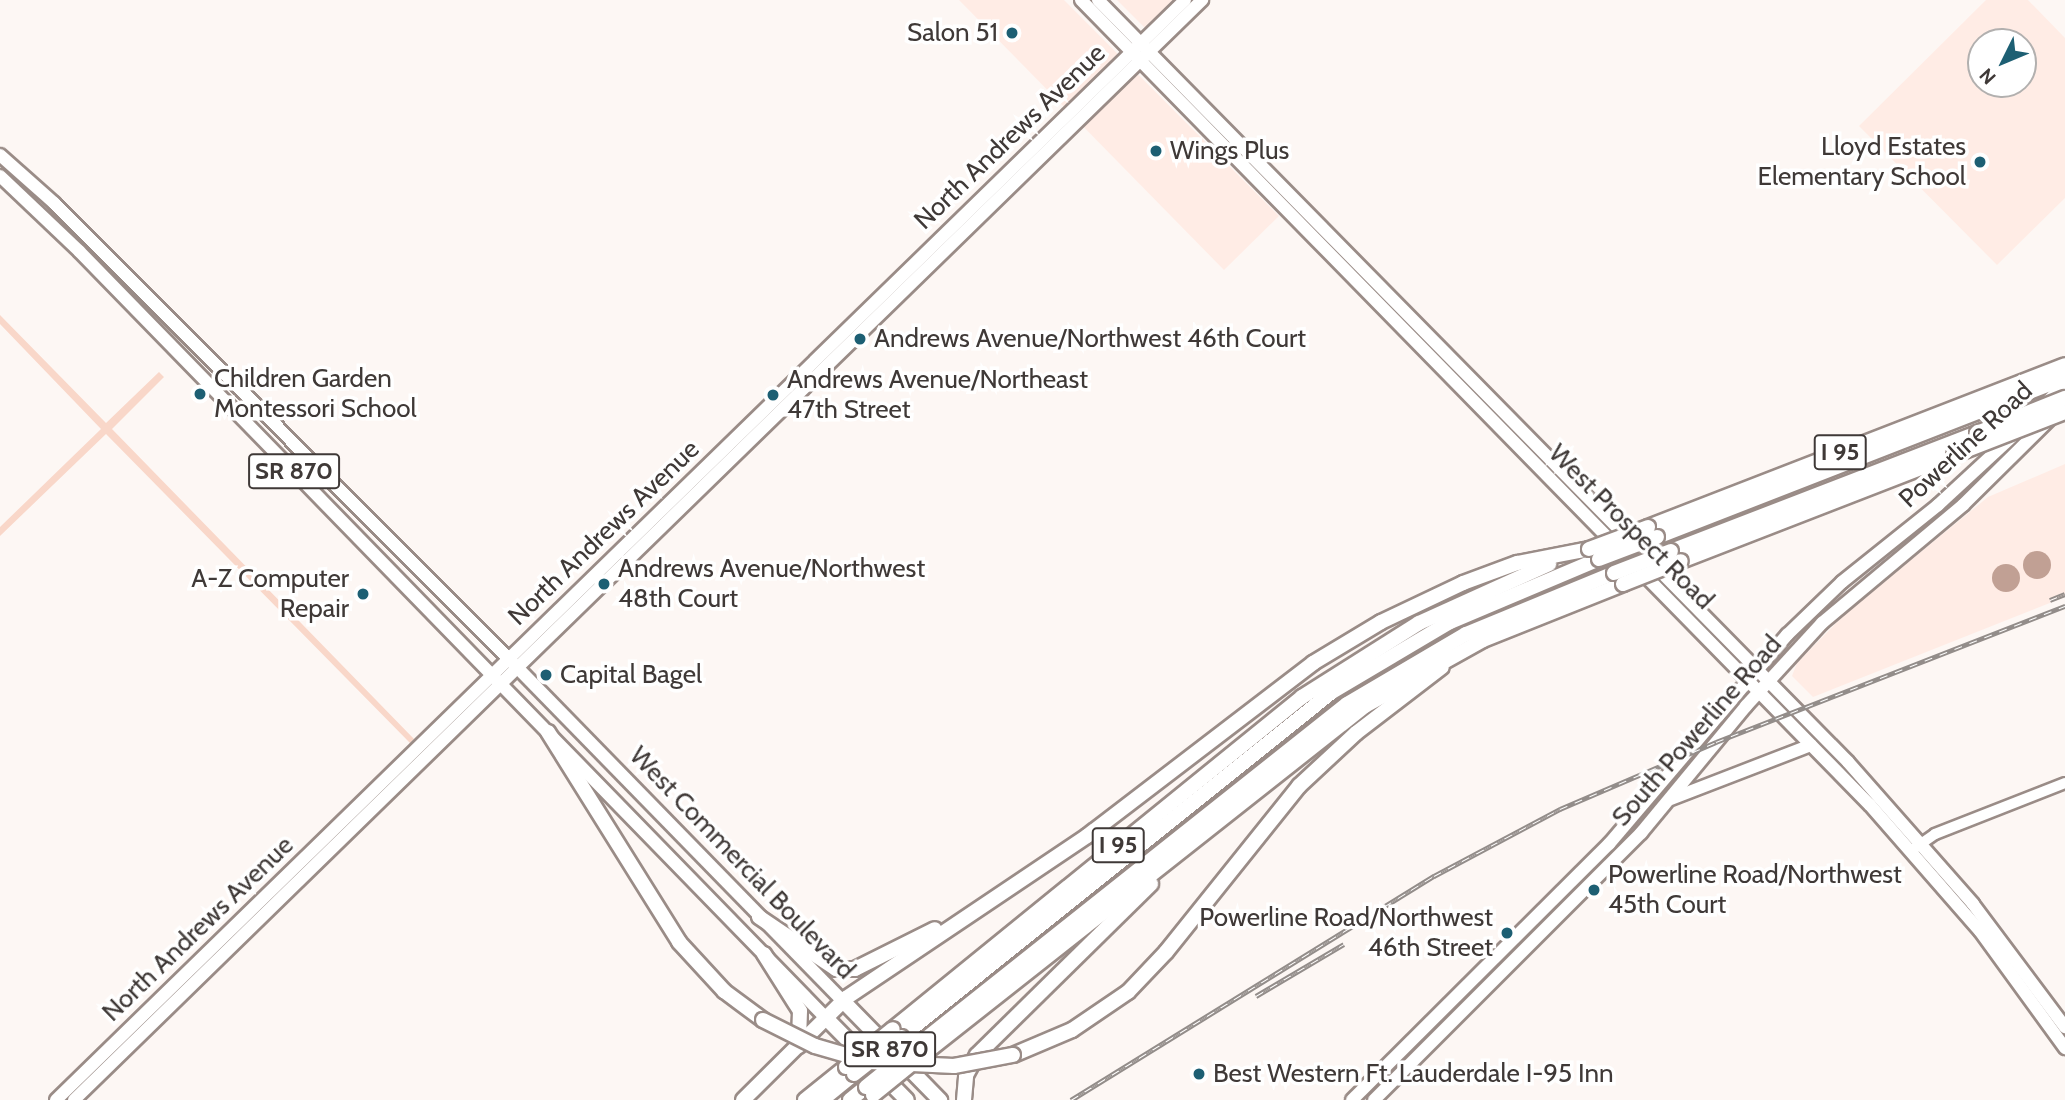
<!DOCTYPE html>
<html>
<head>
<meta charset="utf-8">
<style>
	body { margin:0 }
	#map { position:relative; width:2065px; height:1100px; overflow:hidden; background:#fdf7f4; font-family:Cabin,sans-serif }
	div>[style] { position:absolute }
	.built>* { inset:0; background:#ffece5 }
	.green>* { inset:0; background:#f9d7c9 }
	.water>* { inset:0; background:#c1a094 }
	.round { border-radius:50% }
	.roads { filter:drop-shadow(2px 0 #9a8c87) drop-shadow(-2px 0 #9a8c87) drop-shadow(0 2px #9a8c87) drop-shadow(0 -2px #9a8c87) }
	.minor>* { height:10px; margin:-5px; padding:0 5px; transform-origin:5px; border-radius:5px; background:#fff }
	.major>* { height:12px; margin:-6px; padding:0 6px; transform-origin:6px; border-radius:6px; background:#fff }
	.highway>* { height:14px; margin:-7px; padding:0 7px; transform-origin:7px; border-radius:7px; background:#fff }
	.rail>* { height:5px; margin-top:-2.5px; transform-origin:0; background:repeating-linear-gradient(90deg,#fff 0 8px,#938d8a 0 16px); box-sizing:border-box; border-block:2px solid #938d8a }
	.bridges { filter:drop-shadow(2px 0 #9a8c87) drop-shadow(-2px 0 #9a8c87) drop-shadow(0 2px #9a8c87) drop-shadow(0 -2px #9a8c87) }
	.highway-bridge>* { height:14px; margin:-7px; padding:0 7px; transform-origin:7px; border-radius:7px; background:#fff }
	.dots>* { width:19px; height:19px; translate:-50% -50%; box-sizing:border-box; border:4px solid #fff; border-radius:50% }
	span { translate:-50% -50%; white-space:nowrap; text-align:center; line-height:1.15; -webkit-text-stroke:7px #fff; paint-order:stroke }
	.shield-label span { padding:2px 5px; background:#fff; border:2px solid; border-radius:5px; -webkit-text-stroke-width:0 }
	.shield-label { font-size:24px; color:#3f3937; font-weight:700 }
	.poi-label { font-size:26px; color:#3f3937 }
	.right { translate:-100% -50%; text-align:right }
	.left { translate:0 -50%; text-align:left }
	.street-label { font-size:26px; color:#3f3937 }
	.north { position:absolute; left:1967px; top:28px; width:70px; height:70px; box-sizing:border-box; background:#fff; border:2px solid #b2b0af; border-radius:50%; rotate:227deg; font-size:19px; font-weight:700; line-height:28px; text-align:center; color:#3f3937 }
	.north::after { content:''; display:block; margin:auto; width:24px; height:32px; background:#1d5f73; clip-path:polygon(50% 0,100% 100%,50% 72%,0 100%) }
</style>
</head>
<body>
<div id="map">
	<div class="built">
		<div style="clip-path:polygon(959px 0,1064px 0,1279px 216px,1224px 270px)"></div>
		<div style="clip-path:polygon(1117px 0,1174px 0,1145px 28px)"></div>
		<div style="clip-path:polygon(evenodd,1986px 0,2028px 0,2065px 38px,2065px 198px,1997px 265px,1859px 126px,1986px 0,1981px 42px,2023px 42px,2023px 84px,1981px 84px,1981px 42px)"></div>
		<div style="clip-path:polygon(2065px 464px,2065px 597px,1813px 697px,1792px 676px,1797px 663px,1845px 614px,1988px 497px)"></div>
	</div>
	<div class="green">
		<div style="clip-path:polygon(0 315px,106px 423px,159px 372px,164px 377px,112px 429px,414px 739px,410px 743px,106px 434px,0 536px,0 527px,101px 429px,0 324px)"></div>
	</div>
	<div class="water">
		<div class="round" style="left:2023px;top:551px;width:28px;height:28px"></div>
		<div class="round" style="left:1992px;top:564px;width:28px;height:28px"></div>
	</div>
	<div class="roads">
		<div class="minor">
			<div style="left:1915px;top:848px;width:24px;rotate:-35deg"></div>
			<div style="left:1935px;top:834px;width:140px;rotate:-21.4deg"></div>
		</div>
		<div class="major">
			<div style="left:1081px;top:0;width:1127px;rotate:45.58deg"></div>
			<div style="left:1870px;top:805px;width:167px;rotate:48.9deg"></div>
			<div style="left:1980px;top:931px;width:145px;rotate:54deg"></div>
			<div style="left:1098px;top:0;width:1069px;rotate:45.45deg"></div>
			<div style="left:1848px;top:762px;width:189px;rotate:48.6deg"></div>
			<div style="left:1973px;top:904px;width:154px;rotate:53.2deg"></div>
			<div style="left:0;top:155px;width:72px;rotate:41.6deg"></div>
			<div style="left:54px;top:203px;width:644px;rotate:45.06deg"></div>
			<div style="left:509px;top:659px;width:478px;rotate:45.7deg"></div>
			<div style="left:0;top:176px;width:109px;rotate:43.5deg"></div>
			<div style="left:79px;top:251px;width:1071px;rotate:45.76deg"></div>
			<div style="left:2042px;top:407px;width:33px;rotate:-45deg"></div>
			<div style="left:1671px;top:799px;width:150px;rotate:-21.1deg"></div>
			<div style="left:56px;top:1100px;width:1576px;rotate:-44.25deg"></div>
			<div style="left:74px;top:1100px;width:1576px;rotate:-44.28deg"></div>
			<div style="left:1352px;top:1100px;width:363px;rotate:-44.9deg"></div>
			<div style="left:1609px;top:844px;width:275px;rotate:-49.6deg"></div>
			<div style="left:1787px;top:635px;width:76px;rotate:-43.9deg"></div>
			<div style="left:1842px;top:582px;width:123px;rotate:-38.7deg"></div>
			<div style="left:1938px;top:505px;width:108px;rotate:-42.7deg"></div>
			<div style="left:1374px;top:1100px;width:378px;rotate:-45deg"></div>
			<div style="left:1641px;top:833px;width:165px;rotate:-50.4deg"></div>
			<div style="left:1746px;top:706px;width:113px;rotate:-47.5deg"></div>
			<div style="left:1822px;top:623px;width:184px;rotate:-39.9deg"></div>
			<div style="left:1963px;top:505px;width:122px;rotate:-44.7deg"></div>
		</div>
		<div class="highway">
			<div style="left:1648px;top:527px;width:447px;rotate:-21.2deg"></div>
			<div style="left:1657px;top:537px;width:438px;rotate:-21.3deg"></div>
			<div style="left:1671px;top:551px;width:328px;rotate:-21.1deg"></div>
			<div style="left:1681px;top:561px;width:293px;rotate:-21.2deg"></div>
			<div style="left:548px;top:732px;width:248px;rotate:58deg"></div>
			<div style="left:679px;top:942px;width:67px;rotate:47.4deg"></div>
			<div style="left:724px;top:991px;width:49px;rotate:36.6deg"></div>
			<div style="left:759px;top:917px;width:93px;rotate:34deg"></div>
			<div style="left:836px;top:969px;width:19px"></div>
			<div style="left:855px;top:969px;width:89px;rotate:-26.6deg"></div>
			<div style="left:764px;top:954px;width:67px;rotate:57.7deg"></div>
			<div style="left:800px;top:1011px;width:35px;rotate:92deg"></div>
			<div style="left:843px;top:1001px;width:139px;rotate:45.6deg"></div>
			<div style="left:826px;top:1018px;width:115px;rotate:45.4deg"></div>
			<div style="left:893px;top:1029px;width:527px;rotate:-39.07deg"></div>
			<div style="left:1302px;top:697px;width:138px;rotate:-32.3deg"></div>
			<div style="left:1419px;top:623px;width:143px;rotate:-24.4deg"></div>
			<div style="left:901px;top:1037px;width:552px;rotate:-38.68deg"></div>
			<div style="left:1332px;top:692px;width:137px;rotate:-30.7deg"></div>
			<div style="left:1450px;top:622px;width:162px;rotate:-22.9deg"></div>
			<div style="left:913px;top:1049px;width:554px;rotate:-38.48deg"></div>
			<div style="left:1347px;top:704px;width:138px;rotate:-30.5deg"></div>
			<div style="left:1466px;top:634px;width:160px;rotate:-22.4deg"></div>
			<div style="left:1013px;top:1055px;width:64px;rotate:-23deg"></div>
			<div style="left:1072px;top:1030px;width:68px;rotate:-34.2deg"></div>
			<div style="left:1128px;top:992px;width:55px;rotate:-46.5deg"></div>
			<div style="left:1166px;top:952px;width:213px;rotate:-51.3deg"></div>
			<div style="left:1299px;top:786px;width:78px;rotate:-42.9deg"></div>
			<div style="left:1356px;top:733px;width:108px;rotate:-37.5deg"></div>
			<div style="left:920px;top:1057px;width:567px;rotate:-38.27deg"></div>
			<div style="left:1365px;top:706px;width:135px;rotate:-29.2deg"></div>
			<div style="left:1483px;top:640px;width:151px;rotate:-21.8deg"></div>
			<div style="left:743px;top:1100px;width:145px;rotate:-44.7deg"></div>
			<div style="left:846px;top:998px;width:290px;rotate:-33.9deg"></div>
			<div style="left:1087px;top:836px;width:285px;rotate:-37.4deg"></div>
			<div style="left:1313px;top:663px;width:79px;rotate:-31.1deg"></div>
			<div style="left:1381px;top:622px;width:91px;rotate:-25.4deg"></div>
			<div style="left:1463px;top:583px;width:58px;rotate:-20.3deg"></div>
			<div style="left:1517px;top:563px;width:73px;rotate:-11deg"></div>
			<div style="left:805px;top:1100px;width:53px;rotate:-38.8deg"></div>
			<div style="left:822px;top:1100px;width:41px;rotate:-39.1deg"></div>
			<div style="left:850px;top:1100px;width:21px;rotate:-39deg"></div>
			<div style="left:964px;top:1100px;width:25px;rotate:-85deg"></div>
			<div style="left:966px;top:1075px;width:23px;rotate:-61deg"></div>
			<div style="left:977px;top:1055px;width:244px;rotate:-44.5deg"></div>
		</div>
	</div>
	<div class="rail">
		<div style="left:2050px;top:600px;width:16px;rotate:-22deg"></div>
		<div style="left:1256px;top:996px;width:102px;rotate:-30.6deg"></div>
		<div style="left:1071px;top:1100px;width:427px;rotate:-31.7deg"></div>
		<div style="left:1434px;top:876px;width:143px;rotate:-28deg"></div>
		<div style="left:1560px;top:809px;width:170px;rotate:-23.2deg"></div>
		<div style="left:1716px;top:742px;width:375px;rotate:-21.3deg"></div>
	</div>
	<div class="bridges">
		<div class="highway-bridge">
			<div style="left:1977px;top:433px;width:95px;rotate:-21.7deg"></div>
			<div style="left:1954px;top:455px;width:119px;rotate:-21.2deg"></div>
			<div style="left:1589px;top:549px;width:63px;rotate:-20.4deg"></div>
			<div style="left:1599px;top:559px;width:62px;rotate:-20.8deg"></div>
			<div style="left:1614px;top:573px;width:61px;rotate:-21.1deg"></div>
			<div style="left:1623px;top:584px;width:62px;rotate:-21.6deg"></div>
			<div style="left:763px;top:1020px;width:58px;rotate:26.6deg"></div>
			<div style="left:815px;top:1046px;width:57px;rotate:16.2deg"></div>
			<div style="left:870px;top:1062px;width:84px;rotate:2.7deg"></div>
			<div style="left:954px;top:1066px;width:60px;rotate:-10.6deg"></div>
			<div style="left:846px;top:1067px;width:60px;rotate:-39deg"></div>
			<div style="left:854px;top:1074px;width:60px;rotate:-38.2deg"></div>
			<div style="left:866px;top:1087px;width:60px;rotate:-39deg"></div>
			<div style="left:873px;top:1095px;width:60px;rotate:-39deg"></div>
		</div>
	</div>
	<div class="dots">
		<div style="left:1012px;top:33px;background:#1d5f73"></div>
		<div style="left:1156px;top:151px;background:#1d5f73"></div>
		<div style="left:1980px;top:162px;background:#1d5f73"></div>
		<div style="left:860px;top:339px;background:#1d5f73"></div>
		<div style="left:200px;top:394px;background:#1d5f73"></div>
		<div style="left:773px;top:395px;background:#1d5f73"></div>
		<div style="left:604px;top:584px;background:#1d5f73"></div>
		<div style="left:363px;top:594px;background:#1d5f73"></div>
		<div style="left:546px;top:675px;background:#1d5f73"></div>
		<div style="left:1594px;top:890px;background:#1d5f73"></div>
		<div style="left:1507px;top:933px;background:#1d5f73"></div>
		<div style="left:1199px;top:1074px;background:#1d5f73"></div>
	</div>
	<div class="shield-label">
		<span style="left:1840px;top:452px">I 95</span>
		<span style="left:294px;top:471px">SR 870</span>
		<span style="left:1118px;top:845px">I 95</span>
		<span style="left:890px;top:1049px">SR 870</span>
	</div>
	<div class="poi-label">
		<span class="right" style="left:998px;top:33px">Salon 51</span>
		<span class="right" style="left:1966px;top:162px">Lloyd Estates<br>Elementary School</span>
		<span class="left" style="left:1170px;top:151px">Wings Plus</span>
		<span class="left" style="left:874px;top:339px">Andrews Avenue/Northwest 46th Court</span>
		<span class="left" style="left:214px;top:394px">Children Garden<br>Montessori School</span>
		<span class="left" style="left:787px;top:395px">Andrews Avenue/Northeast<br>47th Street</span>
		<span class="left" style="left:618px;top:584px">Andrews Avenue/Northwest<br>48th Court</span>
		<span class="right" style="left:349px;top:594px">A-Z Computer<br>Repair</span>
		<span class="left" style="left:560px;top:675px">Capital Bagel</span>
		<span class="left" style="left:1608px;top:890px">Powerline Road/Northwest<br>45th Court</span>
		<span class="right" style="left:1493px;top:933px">Powerline Road/Northwest<br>46th Street</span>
		<span class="left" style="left:1213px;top:1074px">Best Western Ft. Lauderdale I-95 Inn</span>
	</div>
	<div class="street-label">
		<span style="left:1010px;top:137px;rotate:-44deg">North Andrews Avenue</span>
		<span style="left:1966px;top:445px;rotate:-43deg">Powerline Road</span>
		<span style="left:1631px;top:527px;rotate:45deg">West Prospect Road</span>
		<span style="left:604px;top:533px;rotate:-44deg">North Andrews Avenue</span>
		<span style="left:1697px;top:731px;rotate:-49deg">South Powerline Road</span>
		<span style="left:742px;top:863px;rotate:46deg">West Commercial Boulevard</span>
		<span style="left:198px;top:929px;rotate:-44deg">North Andrews Avenue</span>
	</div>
	<div class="north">N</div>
</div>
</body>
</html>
